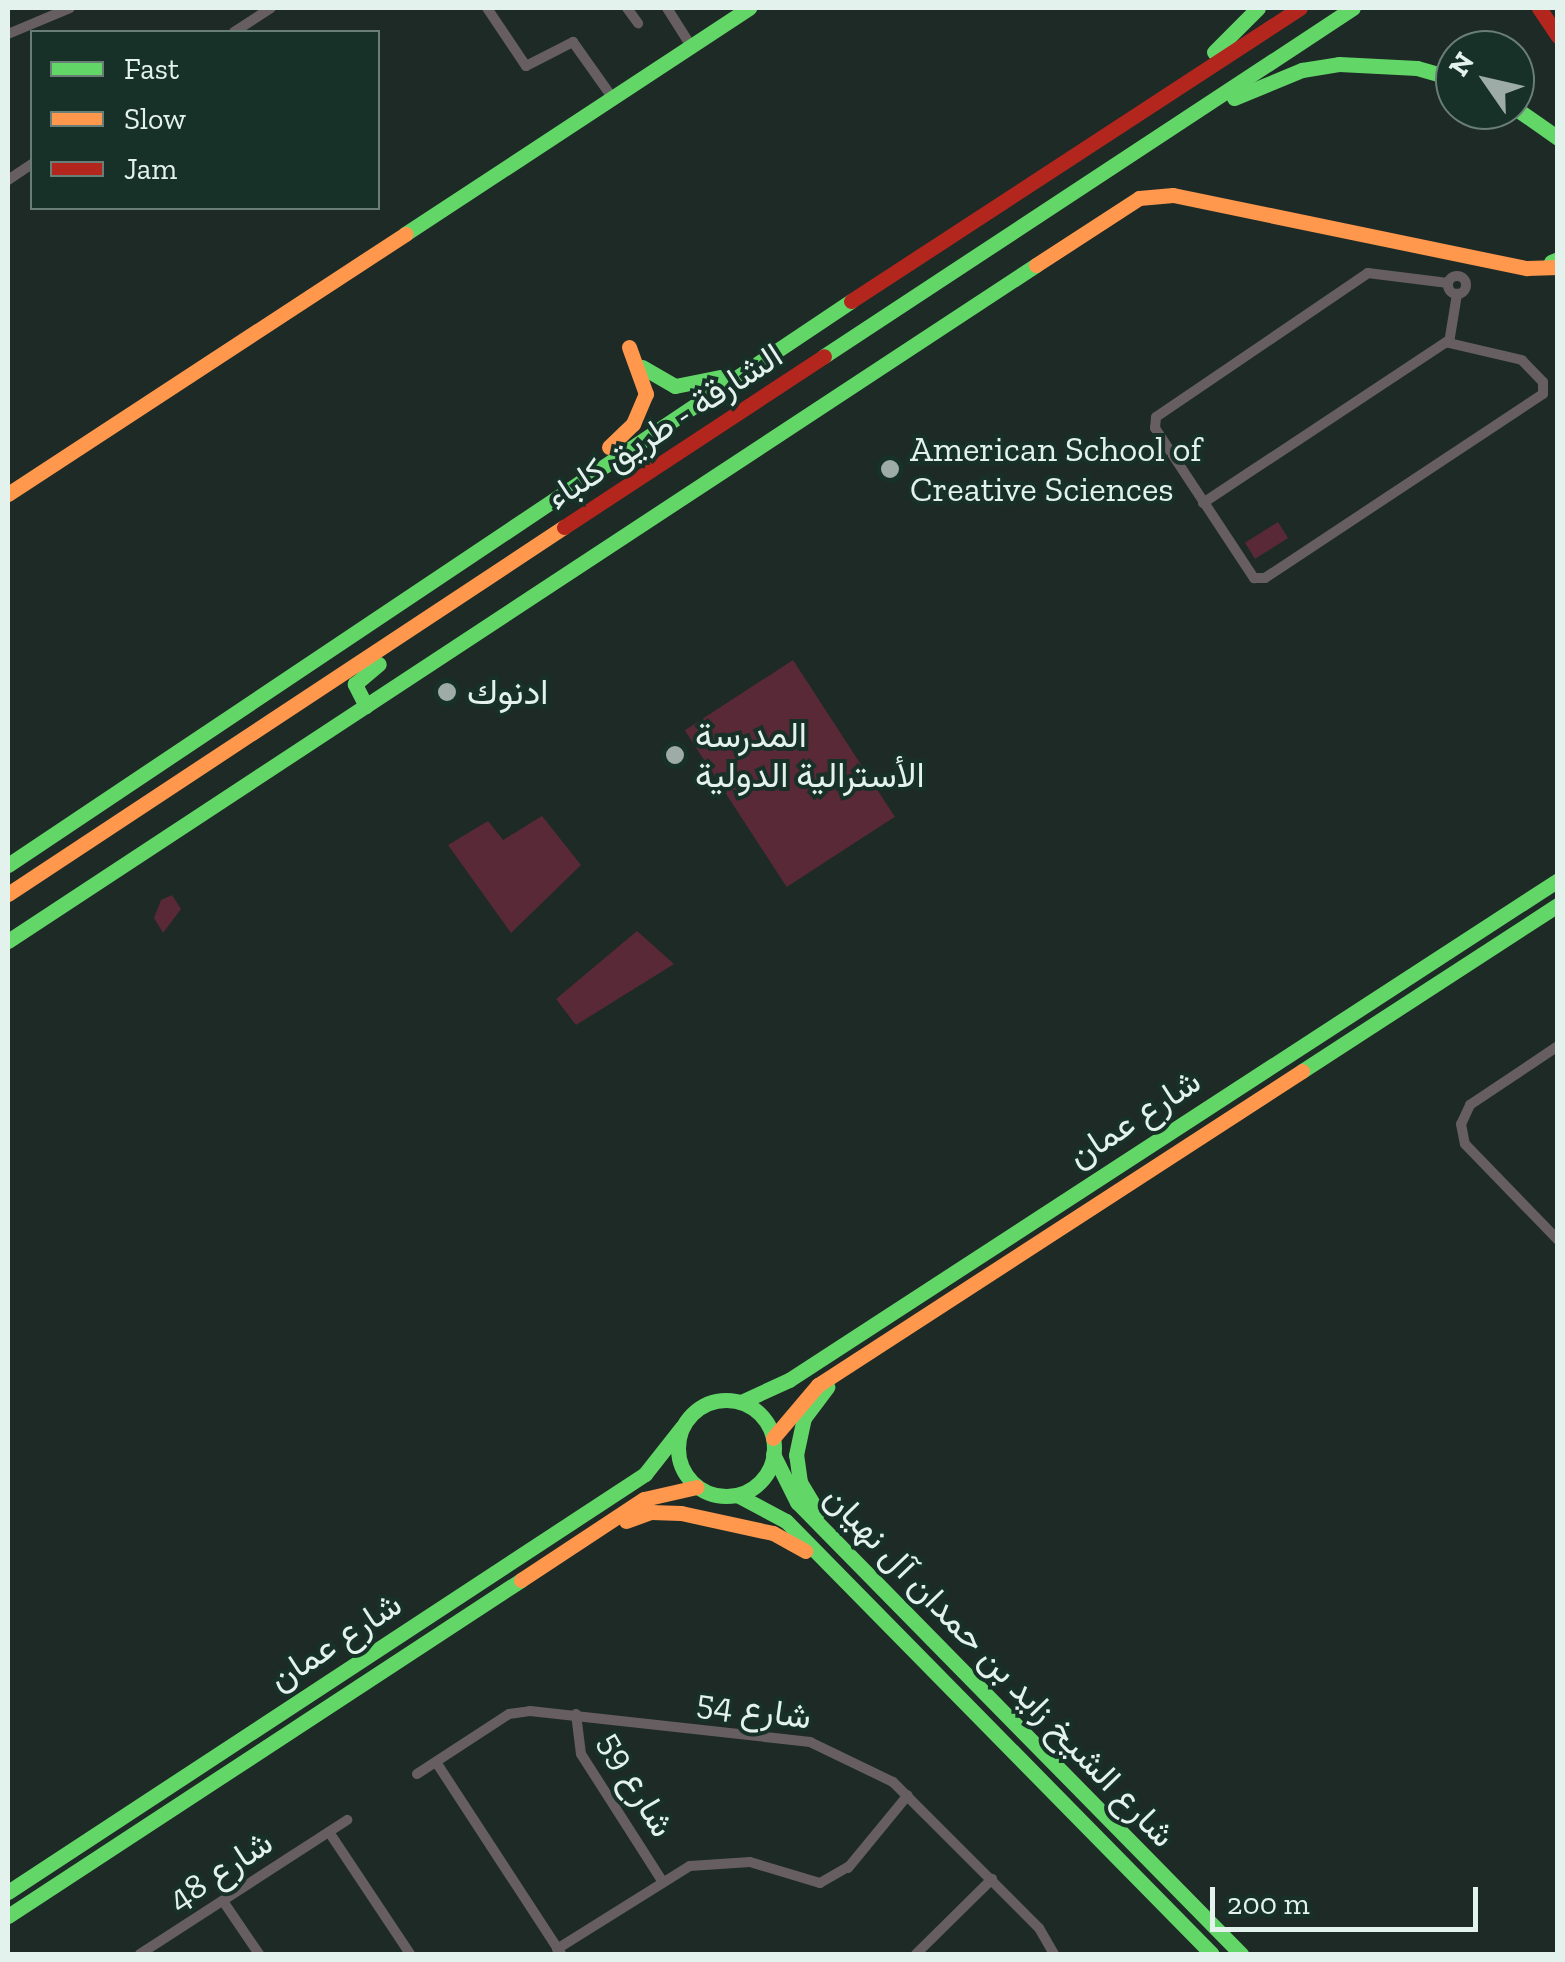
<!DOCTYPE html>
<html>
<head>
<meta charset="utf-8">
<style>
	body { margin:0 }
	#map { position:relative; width:1565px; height:1962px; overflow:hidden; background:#1d2a26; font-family:"Zilla Slab",Vazirmatn,serif }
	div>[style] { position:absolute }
	.green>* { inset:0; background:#5a2938; transform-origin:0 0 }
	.street>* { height:10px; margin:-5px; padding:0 5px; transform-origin:5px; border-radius:5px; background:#665e60 }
	.street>.ring { margin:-5px; padding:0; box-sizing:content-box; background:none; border:10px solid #665e60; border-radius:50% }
	.fast>* { height:15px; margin:-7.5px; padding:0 7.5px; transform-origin:7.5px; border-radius:7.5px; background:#63d668 }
	.fast>.ring { margin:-7.5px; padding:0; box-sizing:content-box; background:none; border:15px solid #63d668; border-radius:50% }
	.slow>* { height:15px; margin:-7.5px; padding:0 7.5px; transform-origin:7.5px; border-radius:7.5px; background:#ff974d }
	.jam>* { height:15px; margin:-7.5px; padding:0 7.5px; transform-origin:7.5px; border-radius:7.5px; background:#b3261e }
	.dots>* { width:28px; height:28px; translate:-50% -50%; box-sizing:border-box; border:5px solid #173028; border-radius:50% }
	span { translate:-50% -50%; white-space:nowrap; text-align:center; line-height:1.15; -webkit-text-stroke:8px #173028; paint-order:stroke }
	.street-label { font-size:35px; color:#e3f2ec }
	.poi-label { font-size:35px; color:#e3f2ec }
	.left { translate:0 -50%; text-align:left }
	.frame { position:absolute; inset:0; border:10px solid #e3f2ec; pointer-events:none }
	.legend { position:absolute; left:30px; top:30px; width:350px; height:180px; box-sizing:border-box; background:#173028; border:2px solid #697e76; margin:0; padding:12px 18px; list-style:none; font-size:30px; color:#e3f2ec }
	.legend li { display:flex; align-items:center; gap:20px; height:50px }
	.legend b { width:50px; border:2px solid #697e76 }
	.north { position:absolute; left:1435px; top:30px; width:100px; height:100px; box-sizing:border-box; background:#173028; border:2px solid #697e76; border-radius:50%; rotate:304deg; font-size:28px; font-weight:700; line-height:40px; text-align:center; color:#e3f2ec }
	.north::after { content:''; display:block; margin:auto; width:35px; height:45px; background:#9eaca7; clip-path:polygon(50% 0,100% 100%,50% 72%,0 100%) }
	.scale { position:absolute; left:1210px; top:1887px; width:268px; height:45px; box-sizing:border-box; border:5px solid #e3f2ec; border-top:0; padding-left:12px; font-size:30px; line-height:35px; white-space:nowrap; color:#e3f2ec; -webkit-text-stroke:8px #173028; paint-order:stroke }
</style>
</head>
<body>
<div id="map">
	<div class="green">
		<div style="left:1278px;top:522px;width:19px;height:39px;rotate:58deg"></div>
		<div style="left:793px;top:660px;width:187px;height:129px;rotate:57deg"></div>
		<div style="clip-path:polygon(542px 816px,581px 865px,511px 933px,448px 845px,488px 821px,503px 840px)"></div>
		<div style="clip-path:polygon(172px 895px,181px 909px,163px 933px,154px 918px,161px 900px)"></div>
		<div style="clip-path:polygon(637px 931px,674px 964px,576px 1025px,556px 999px)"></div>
	</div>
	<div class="street">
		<div style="left:487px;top:8px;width:70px;rotate:56.1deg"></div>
		<div style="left:526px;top:66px;width:53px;rotate:-27.1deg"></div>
		<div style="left:573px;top:42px;width:67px;rotate:54.7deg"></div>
		<div style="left:627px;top:8px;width:19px;rotate:54deg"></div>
		<div style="left:667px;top:8px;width:45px;rotate:57.7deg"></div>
		<div style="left:234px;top:32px;width:44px;rotate:-33deg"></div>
		<div style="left:8px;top:34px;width:67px;rotate:-22.8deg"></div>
		<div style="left:8px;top:180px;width:29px;rotate:-34deg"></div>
		<div class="ring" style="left:1448px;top:276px;width:8px;height:8px"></div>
		<div style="left:1448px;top:283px;width:81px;rotate:-172.9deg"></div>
		<div style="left:1368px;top:273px;width:256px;rotate:145.8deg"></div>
		<div style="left:1156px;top:417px;width:11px;rotate:95deg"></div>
		<div style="left:1155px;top:428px;width:180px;rotate:56.6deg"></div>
		<div style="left:1254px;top:578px;width:11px"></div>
		<div style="left:1265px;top:578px;width:333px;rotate:-33.5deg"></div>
		<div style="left:1543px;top:394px;width:12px;rotate:-90deg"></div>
		<div style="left:1543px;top:382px;width:30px;rotate:-134deg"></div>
		<div style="left:1522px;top:360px;width:75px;rotate:-166.9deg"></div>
		<div style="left:1449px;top:343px;width:50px;rotate:-80.7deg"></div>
		<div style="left:1203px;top:503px;width:294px;rotate:-33.5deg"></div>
		<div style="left:1558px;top:1046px;width:106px;rotate:146.2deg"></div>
		<div style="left:1470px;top:1105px;width:21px;rotate:115deg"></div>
		<div style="left:1461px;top:1124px;width:20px;rotate:79deg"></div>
		<div style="left:1465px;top:1144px;width:134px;rotate:45.9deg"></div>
		<div style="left:576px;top:1714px;width:40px;rotate:82.9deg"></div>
		<div style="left:581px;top:1754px;width:148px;rotate:57.4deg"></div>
		<div style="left:436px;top:1762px;width:229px;rotate:56.9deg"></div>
		<div style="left:417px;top:1774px;width:110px;rotate:-33.1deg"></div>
		<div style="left:509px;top:1714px;width:21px;rotate:-8deg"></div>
		<div style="left:530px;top:1711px;width:282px;rotate:6.3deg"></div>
		<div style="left:810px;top:1742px;width:92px;rotate:25.7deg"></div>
		<div style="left:893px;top:1782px;width:206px;rotate:45deg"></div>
		<div style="left:1039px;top:1928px;width:30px;rotate:60deg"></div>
		<div style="left:329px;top:1832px;width:146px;rotate:56.4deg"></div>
		<div style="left:848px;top:1868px;width:94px;rotate:-50.6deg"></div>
		<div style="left:223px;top:1901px;width:64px;rotate:55.8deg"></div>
		<div style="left:557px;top:1949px;width:157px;rotate:-32deg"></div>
		<div style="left:690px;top:1866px;width:60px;rotate:-3.8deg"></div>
		<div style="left:750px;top:1862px;width:73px;rotate:16.7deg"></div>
		<div style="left:820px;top:1883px;width:34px;rotate:-30deg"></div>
		<div style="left:140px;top:1954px;width:247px;rotate:-32.9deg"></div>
		<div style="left:916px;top:1954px;width:107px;rotate:-44.6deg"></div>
	</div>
	<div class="fast">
		<div style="left:1214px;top:52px;width:62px;rotate:-45deg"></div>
		<div style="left:1234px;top:98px;width:74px;rotate:-22.4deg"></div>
		<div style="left:1302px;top:70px;width:37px;rotate:-9deg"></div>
		<div style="left:1339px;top:64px;width:78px;rotate:2.9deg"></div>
		<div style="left:1417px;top:68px;width:40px;rotate:16deg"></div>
		<div style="left:1515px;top:108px;width:52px;rotate:34.9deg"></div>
		<div style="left:405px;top:234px;width:412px;rotate:-33.3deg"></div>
		<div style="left:1551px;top:262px;width:8px;rotate:-23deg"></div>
		<div style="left:824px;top:356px;width:633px;rotate:-33.34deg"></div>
		<div style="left:642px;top:367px;width:38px;rotate:30deg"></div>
		<div style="left:675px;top:386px;width:47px;rotate:-11.1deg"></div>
		<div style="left:366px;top:706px;width:25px;rotate:-117deg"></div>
		<div style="left:355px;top:684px;width:31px;rotate:-40deg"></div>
		<div style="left:8px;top:865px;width:1014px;rotate:-33.78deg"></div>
		<div style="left:8px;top:941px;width:1230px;rotate:-33.33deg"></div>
		<div style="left:1302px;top:1071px;width:305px;rotate:-33deg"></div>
		<div class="ring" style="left:678px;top:1400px;width:81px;height:81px"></div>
		<div style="left:741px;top:1402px;width:53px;rotate:-24.6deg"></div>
		<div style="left:789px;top:1380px;width:917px;rotate:-33.03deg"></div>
		<div style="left:773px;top:1454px;width:54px;rotate:63.4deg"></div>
		<div style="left:797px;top:1502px;width:634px;rotate:45.51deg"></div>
		<div style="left:737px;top:1495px;width:55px;rotate:28deg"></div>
		<div style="left:786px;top:1521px;width:607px;rotate:45.47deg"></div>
		<div style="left:818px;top:1512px;width:35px;rotate:-121deg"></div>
		<div style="left:800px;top:1482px;width:27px;rotate:-98deg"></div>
		<div style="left:796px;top:1455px;width:38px;rotate:-78deg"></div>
		<div style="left:804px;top:1418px;width:39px;rotate:-53deg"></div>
		<div style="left:8px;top:1892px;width:762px;rotate:-33.27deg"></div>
		<div style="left:645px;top:1474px;width:60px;rotate:-51.8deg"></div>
		<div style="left:8px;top:1916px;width:613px;rotate:-33.22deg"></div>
	</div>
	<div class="slow">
		<div style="left:1036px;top:265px;width:123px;rotate:-33deg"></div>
		<div style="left:1139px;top:198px;width:34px;rotate:-5deg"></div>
		<div style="left:1173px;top:195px;width:361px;rotate:11.7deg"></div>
		<div style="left:1527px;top:268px;width:31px;rotate:-2deg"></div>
		<div style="left:609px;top:447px;width:33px;rotate:-44deg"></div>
		<div style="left:633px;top:424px;width:33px;rotate:-67deg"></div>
		<div style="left:646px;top:394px;width:50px;rotate:-109.9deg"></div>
		<div style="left:8px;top:494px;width:475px;rotate:-33.2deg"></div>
		<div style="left:8px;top:894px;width:666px;rotate:-33.43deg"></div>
		<div style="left:773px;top:1438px;width:70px;rotate:-49.7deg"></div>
		<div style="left:818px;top:1385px;width:577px;rotate:-32.97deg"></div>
		<div style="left:626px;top:1521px;width:27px;rotate:-20deg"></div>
		<div style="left:651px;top:1512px;width:30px;rotate:2deg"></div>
		<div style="left:681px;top:1513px;width:94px;rotate:12.3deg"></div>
		<div style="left:773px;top:1533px;width:37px;rotate:29deg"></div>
		<div style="left:521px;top:1580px;width:147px;rotate:-33.4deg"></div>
		<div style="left:644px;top:1499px;width:54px;rotate:-12.8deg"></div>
	</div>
	<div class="jam">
		<div style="left:1539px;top:8px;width:34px;rotate:56deg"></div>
		<div style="left:851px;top:301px;width:536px;rotate:-33.13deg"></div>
		<div style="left:564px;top:527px;width:311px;rotate:-33.3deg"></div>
	</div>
	<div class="dots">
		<div style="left:890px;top:469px;background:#9eaca7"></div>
		<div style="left:447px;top:692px;background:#9eaca7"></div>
		<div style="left:675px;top:755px;background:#9eaca7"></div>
	</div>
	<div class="street-label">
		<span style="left:664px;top:426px;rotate:-33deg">الشارقة - طريق كلباء</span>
		<span style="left:1134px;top:1118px;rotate:-33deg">شارع عمان</span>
		<span style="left:335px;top:1641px;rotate:-33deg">شارع عمان</span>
		<span style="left:1000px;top:1666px;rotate:46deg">شارع الشيخ زايد بن حمدان آل نهيان</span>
		<span style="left:754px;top:1709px;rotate:8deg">شارع 54</span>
		<span style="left:637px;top:1784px;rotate:60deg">شارع 59</span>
		<span style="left:220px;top:1870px;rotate:-33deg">شارع 48</span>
	</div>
	<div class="poi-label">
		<span class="left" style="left:910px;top:469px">American School of<br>Creative Sciences</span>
		<span class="left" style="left:467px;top:692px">ادنوك</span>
		<span class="left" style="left:695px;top:755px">المدرسة<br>الأسترالية الدولية</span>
	</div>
	<div class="frame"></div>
	<ul class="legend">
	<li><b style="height:12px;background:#63d668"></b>Fast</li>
	<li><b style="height:12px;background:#ff974d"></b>Slow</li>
	<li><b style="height:12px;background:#b3261e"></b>Jam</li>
	</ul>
	<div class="north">N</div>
	<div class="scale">200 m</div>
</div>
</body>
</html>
